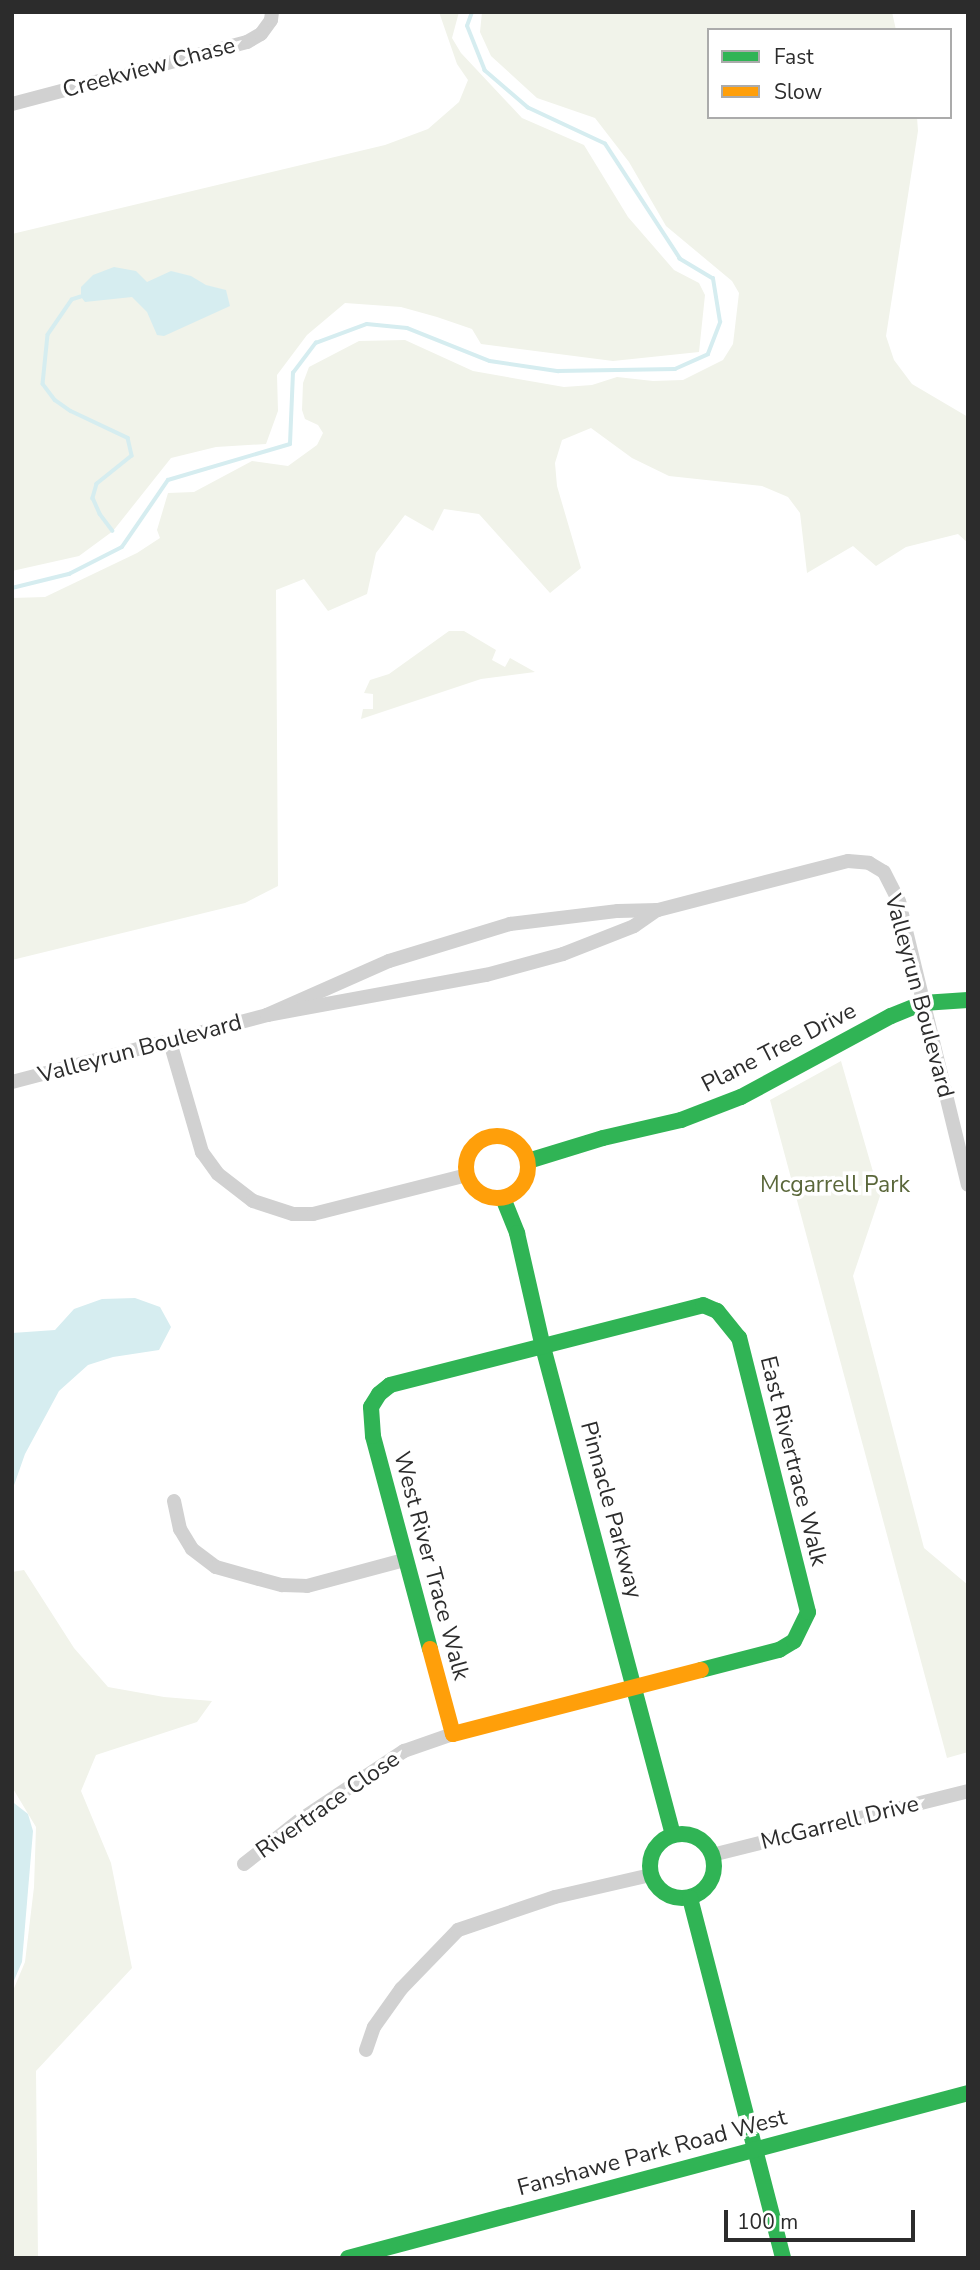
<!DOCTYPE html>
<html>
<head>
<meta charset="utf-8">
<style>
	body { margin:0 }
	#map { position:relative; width:980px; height:2270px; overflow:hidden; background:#fff; font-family:"Nunito Sans",sans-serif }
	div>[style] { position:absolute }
	.green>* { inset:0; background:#f1f3ea }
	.water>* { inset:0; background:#d6edf0 }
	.stream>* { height:3.5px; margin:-1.75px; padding:0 1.75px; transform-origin:1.75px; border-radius:1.75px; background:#d6edf0 }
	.street>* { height:14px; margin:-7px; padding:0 7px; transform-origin:7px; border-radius:7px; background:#d1d1d1 }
	.fast>* { height:16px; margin:-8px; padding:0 8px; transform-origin:8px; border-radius:8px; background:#30b455 }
	.fast>.ring { margin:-8px; padding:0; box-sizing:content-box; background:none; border:16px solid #30b455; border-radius:50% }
	.slow>* { height:16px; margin:-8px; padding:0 8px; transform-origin:8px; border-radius:8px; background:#ff9f0a }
	.slow>.ring { margin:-8px; padding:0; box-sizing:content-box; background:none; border:16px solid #ff9f0a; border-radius:50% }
	span { translate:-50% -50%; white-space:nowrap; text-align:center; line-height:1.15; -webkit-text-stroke:7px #fff; paint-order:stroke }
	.street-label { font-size:23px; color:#2c2c2c }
	.park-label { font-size:23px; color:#5a673a }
	.frame { position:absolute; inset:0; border:14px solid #2c2c2c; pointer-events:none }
	.legend { position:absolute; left:707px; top:28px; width:245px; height:91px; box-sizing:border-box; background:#fff; border:2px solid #ababab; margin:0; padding:9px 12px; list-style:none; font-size:21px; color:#2c2c2c }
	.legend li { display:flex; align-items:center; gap:14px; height:35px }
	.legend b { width:35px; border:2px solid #ababab }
	.scale { position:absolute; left:724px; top:2210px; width:191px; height:32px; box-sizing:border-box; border:4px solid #2c2c2c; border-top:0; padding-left:9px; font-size:21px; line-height:24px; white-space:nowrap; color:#2c2c2c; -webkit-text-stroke:5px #fff; paint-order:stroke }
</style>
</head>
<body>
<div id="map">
	<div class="green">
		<div style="clip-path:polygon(439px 12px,459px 12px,452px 38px,461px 53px,522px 118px,584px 145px,628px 217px,674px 270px,699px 283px,705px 295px,699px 352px,613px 361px,481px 344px,472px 329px,437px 317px,401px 307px,345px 303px,307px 335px,277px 375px,278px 411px,266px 444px,216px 447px,171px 458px,113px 531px,79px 556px,12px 571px,12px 234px,385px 145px,428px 129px,459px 102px,468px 80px,457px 64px)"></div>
		<div style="clip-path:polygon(482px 12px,892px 12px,896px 30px,709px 30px,709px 117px,917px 117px,918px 131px,886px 336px,894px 360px,912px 384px,968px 417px,968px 543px,958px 534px,906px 547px,876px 566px,853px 546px,807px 573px,800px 513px,788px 497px,762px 486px,669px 476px,632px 458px,591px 428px,562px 440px,555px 463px,557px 486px,581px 568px,550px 593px,479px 514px,444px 509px,433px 531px,405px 515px,376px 553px,367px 594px,328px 611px,304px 579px,276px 590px,278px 886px,245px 903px,12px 960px,12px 598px,45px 597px,137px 553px,160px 538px,157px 530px,168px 493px,194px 492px,252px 461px,288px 466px,317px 445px,323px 433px,318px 425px,305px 419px,302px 410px,303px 383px,309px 367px,359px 341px,405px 340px,473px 371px,564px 387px,592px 385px,617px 377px,653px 381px,683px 380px,723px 360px,733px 344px,739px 293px,732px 281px,666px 226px,629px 162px,595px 118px,537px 98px,491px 56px,480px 32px)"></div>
		<div style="clip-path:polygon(449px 631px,464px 631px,496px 650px,492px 660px,505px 667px,510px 658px,535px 672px,481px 679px,361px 719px,363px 709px,373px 709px,373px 694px,364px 693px,370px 680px,389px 674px)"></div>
		<div style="clip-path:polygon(841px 1061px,880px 1196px,853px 1276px,924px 1548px,968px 1585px,968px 1752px,947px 1758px,770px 1100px)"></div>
		<div style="clip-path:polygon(24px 1570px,74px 1648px,108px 1687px,164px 1697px,212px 1701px,197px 1722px,96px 1755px,81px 1791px,111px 1863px,132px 1968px,36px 2071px,38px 2258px,12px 2258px,12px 1993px,25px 1962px,34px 1887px,36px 1827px,12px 1787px,12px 1572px)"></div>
	</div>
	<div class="water">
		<div style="clip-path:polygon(114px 267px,136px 271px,147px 282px,171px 271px,191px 276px,206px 285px,226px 290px,230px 306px,164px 336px,157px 335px,147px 312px,132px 297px,85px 302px,81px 297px,81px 287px,93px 275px)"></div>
		<div style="clip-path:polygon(135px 1298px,160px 1307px,171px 1327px,159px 1350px,113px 1357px,88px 1365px,59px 1391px,25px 1454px,12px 1491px,12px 1333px,55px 1330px,74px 1309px,102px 1299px)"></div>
		<div style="clip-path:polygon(14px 1803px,28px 1814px,33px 1831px,22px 1962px,12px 1985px)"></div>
	</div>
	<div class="stream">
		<div style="left:81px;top:297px;width:9px;rotate:162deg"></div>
		<div style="left:72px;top:300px;width:42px;rotate:124.4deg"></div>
		<div style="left:48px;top:335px;width:49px;rotate:95.8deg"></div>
		<div style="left:43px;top:384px;width:20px;rotate:53deg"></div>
		<div style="left:55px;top:400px;width:19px;rotate:35deg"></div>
		<div style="left:71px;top:411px;width:63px;rotate:25.3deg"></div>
		<div style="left:128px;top:438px;width:18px;rotate:77deg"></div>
		<div style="left:132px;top:456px;width:45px;rotate:141.3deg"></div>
		<div style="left:97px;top:484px;width:15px;rotate:106deg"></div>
		<div style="left:93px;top:498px;width:17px;rotate:66deg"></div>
		<div style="left:100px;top:514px;width:21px;rotate:53deg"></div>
		<div style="left:12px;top:588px;width:59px;rotate:-13.8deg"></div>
		<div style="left:69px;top:574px;width:59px;rotate:-27deg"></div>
		<div style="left:122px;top:547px;width:81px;rotate:-55.5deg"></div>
		<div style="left:168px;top:480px;width:127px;rotate:-16.4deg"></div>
		<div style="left:290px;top:444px;width:71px;rotate:-87.6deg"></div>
		<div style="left:293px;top:373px;width:38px;rotate:-53deg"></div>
		<div style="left:316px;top:343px;width:54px;rotate:-20.4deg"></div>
		<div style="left:367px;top:324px;width:40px;rotate:5.7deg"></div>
		<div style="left:407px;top:328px;width:89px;rotate:21.7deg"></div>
		<div style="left:490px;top:361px;width:69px;rotate:8.4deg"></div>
		<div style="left:558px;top:371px;width:117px;rotate:-1deg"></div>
		<div style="left:675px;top:369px;width:36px;rotate:-24deg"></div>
		<div style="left:708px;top:354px;width:34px;rotate:-69deg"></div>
		<div style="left:720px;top:322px;width:44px;rotate:-99.2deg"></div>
		<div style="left:713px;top:279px;width:39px;rotate:-149deg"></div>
		<div style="left:680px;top:259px;width:137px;rotate:-123.1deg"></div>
		<div style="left:605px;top:144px;width:85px;rotate:-154.9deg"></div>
		<div style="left:528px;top:108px;width:57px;rotate:-139.3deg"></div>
		<div style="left:485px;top:71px;width:48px;rotate:-111.8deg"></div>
		<div style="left:467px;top:26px;width:15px;rotate:-70deg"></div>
	</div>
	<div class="street">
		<div style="left:12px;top:104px;width:243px;rotate:-14.8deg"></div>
		<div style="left:247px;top:42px;width:16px;rotate:-30deg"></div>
		<div style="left:261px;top:34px;width:17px;rotate:-54deg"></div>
		<div style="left:271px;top:20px;width:8px;rotate:-83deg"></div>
		<div style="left:267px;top:1015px;width:133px;rotate:-23.9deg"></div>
		<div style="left:389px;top:961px;width:127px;rotate:-17deg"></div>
		<div style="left:510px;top:924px;width:109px;rotate:-6.9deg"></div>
		<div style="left:618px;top:911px;width:40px;rotate:-1.4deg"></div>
		<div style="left:658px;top:910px;width:196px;rotate:-14.5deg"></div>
		<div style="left:848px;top:861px;width:21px;rotate:5deg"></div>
		<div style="left:869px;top:863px;width:17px;rotate:31deg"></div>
		<div style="left:884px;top:872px;width:34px;rotate:63deg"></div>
		<div style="left:899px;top:902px;width:291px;rotate:76.3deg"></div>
		<div style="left:170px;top:1042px;width:115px;rotate:73.8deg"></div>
		<div style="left:202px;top:1152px;width:27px;rotate:54deg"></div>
		<div style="left:218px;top:1174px;width:44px;rotate:37.6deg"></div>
		<div style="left:253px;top:1201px;width:42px;rotate:18deg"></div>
		<div style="left:293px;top:1214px;width:20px"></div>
		<div style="left:313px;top:1214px;width:159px;rotate:-14.2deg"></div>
		<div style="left:12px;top:1082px;width:264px;rotate:-14.7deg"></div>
		<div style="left:267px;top:1015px;width:223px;rotate:-10.4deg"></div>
		<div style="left:486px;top:975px;width:80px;rotate:-15.3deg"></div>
		<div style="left:563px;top:954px;width:76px;rotate:-21.5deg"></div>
		<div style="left:634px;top:926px;width:28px;rotate:-35deg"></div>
		<div style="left:174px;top:1501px;width:29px;rotate:78deg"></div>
		<div style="left:180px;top:1529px;width:23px;rotate:59deg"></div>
		<div style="left:192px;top:1549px;width:30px;rotate:37deg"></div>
		<div style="left:216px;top:1567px;width:45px;rotate:15.6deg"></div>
		<div style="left:259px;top:1579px;width:24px;rotate:15deg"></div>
		<div style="left:282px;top:1585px;width:25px;rotate:2deg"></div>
		<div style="left:307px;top:1586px;width:100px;rotate:-15deg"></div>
		<div style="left:712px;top:1855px;width:264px;rotate:-14deg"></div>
		<div style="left:244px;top:1864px;width:71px;rotate:-38.2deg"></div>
		<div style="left:300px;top:1820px;width:125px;rotate:-33.6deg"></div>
		<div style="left:404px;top:1751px;width:52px;rotate:-19.1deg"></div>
		<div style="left:366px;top:2050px;width:24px;rotate:-71deg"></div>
		<div style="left:374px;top:2027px;width:47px;rotate:-54.6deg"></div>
		<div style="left:401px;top:1989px;width:82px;rotate:-46deg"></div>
		<div style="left:458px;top:1930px;width:102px;rotate:-18.8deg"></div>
		<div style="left:555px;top:1897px;width:98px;rotate:-13deg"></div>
	</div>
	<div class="fast">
		<div style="left:528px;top:1161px;width:78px;rotate:-17deg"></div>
		<div style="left:603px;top:1138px;width:80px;rotate:-13deg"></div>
		<div style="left:681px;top:1120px;width:64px;rotate:-21deg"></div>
		<div style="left:741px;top:1097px;width:170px;rotate:-28.4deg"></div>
		<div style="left:891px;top:1016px;width:35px;rotate:-22deg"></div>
		<div style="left:923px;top:1003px;width:45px;rotate:-3.8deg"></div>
		<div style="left:503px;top:1198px;width:38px;rotate:68deg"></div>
		<div style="left:517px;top:1233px;width:117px;rotate:77.2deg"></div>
		<div style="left:543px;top:1347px;width:505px;rotate:75.08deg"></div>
		<div style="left:430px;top:1649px;width:220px;rotate:-105deg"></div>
		<div style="left:373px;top:1436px;width:29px;rotate:-94deg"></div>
		<div style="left:371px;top:1407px;width:15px;rotate:-58deg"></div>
		<div style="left:379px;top:1394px;width:14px;rotate:-39deg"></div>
		<div style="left:390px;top:1385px;width:323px;rotate:-14.3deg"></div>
		<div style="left:701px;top:1670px;width:81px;rotate:-14.4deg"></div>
		<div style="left:779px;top:1650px;width:17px;rotate:-31deg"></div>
		<div style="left:794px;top:1641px;width:32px;rotate:-64deg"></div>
		<div style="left:808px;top:1612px;width:283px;rotate:-104.1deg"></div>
		<div style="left:739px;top:1338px;width:35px;rotate:-129deg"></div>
		<div style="left:717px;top:1311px;width:15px;rotate:-157deg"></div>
		<div class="ring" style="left:650px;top:1834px;width:48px;height:48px"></div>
		<div style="left:690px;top:1898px;width:372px;rotate:75.5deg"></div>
		<div style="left:348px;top:2258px;width:642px;rotate:-14.9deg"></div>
	</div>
	<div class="slow">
		<div class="ring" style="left:466px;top:1136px;width:46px;height:46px"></div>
		<div style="left:430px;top:1649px;width:88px;rotate:74.9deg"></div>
		<div style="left:453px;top:1734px;width:256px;rotate:-14.5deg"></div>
	</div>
	<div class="street-label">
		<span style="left:149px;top:68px;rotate:-15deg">Creekview Chase</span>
		<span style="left:919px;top:996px;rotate:75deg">Valleyrun Boulevard</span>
		<span style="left:779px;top:1048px;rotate:-27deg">Plane Tree Drive</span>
		<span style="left:140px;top:1049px;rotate:-15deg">Valleyrun Boulevard</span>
		<span style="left:793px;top:1461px;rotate:76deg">East Rivertrace Walk</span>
		<span style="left:611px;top:1510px;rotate:75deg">Pinnacle Parkway</span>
		<span style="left:431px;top:1566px;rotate:75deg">West River Trace Walk</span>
		<span style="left:328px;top:1805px;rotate:-35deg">Rivertrace Close</span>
		<span style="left:840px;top:1823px;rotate:-14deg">McGarrell Drive</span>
		<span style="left:652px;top:2153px;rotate:-15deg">Fanshawe Park Road West</span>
	</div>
	<div class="park-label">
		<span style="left:835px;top:1185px">Mcgarrell Park</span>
	</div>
	<div class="frame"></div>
	<ul class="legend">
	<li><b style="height:9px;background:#30b455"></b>Fast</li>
	<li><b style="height:9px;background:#ff9f0a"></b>Slow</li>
	</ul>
	<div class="scale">100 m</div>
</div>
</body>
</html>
